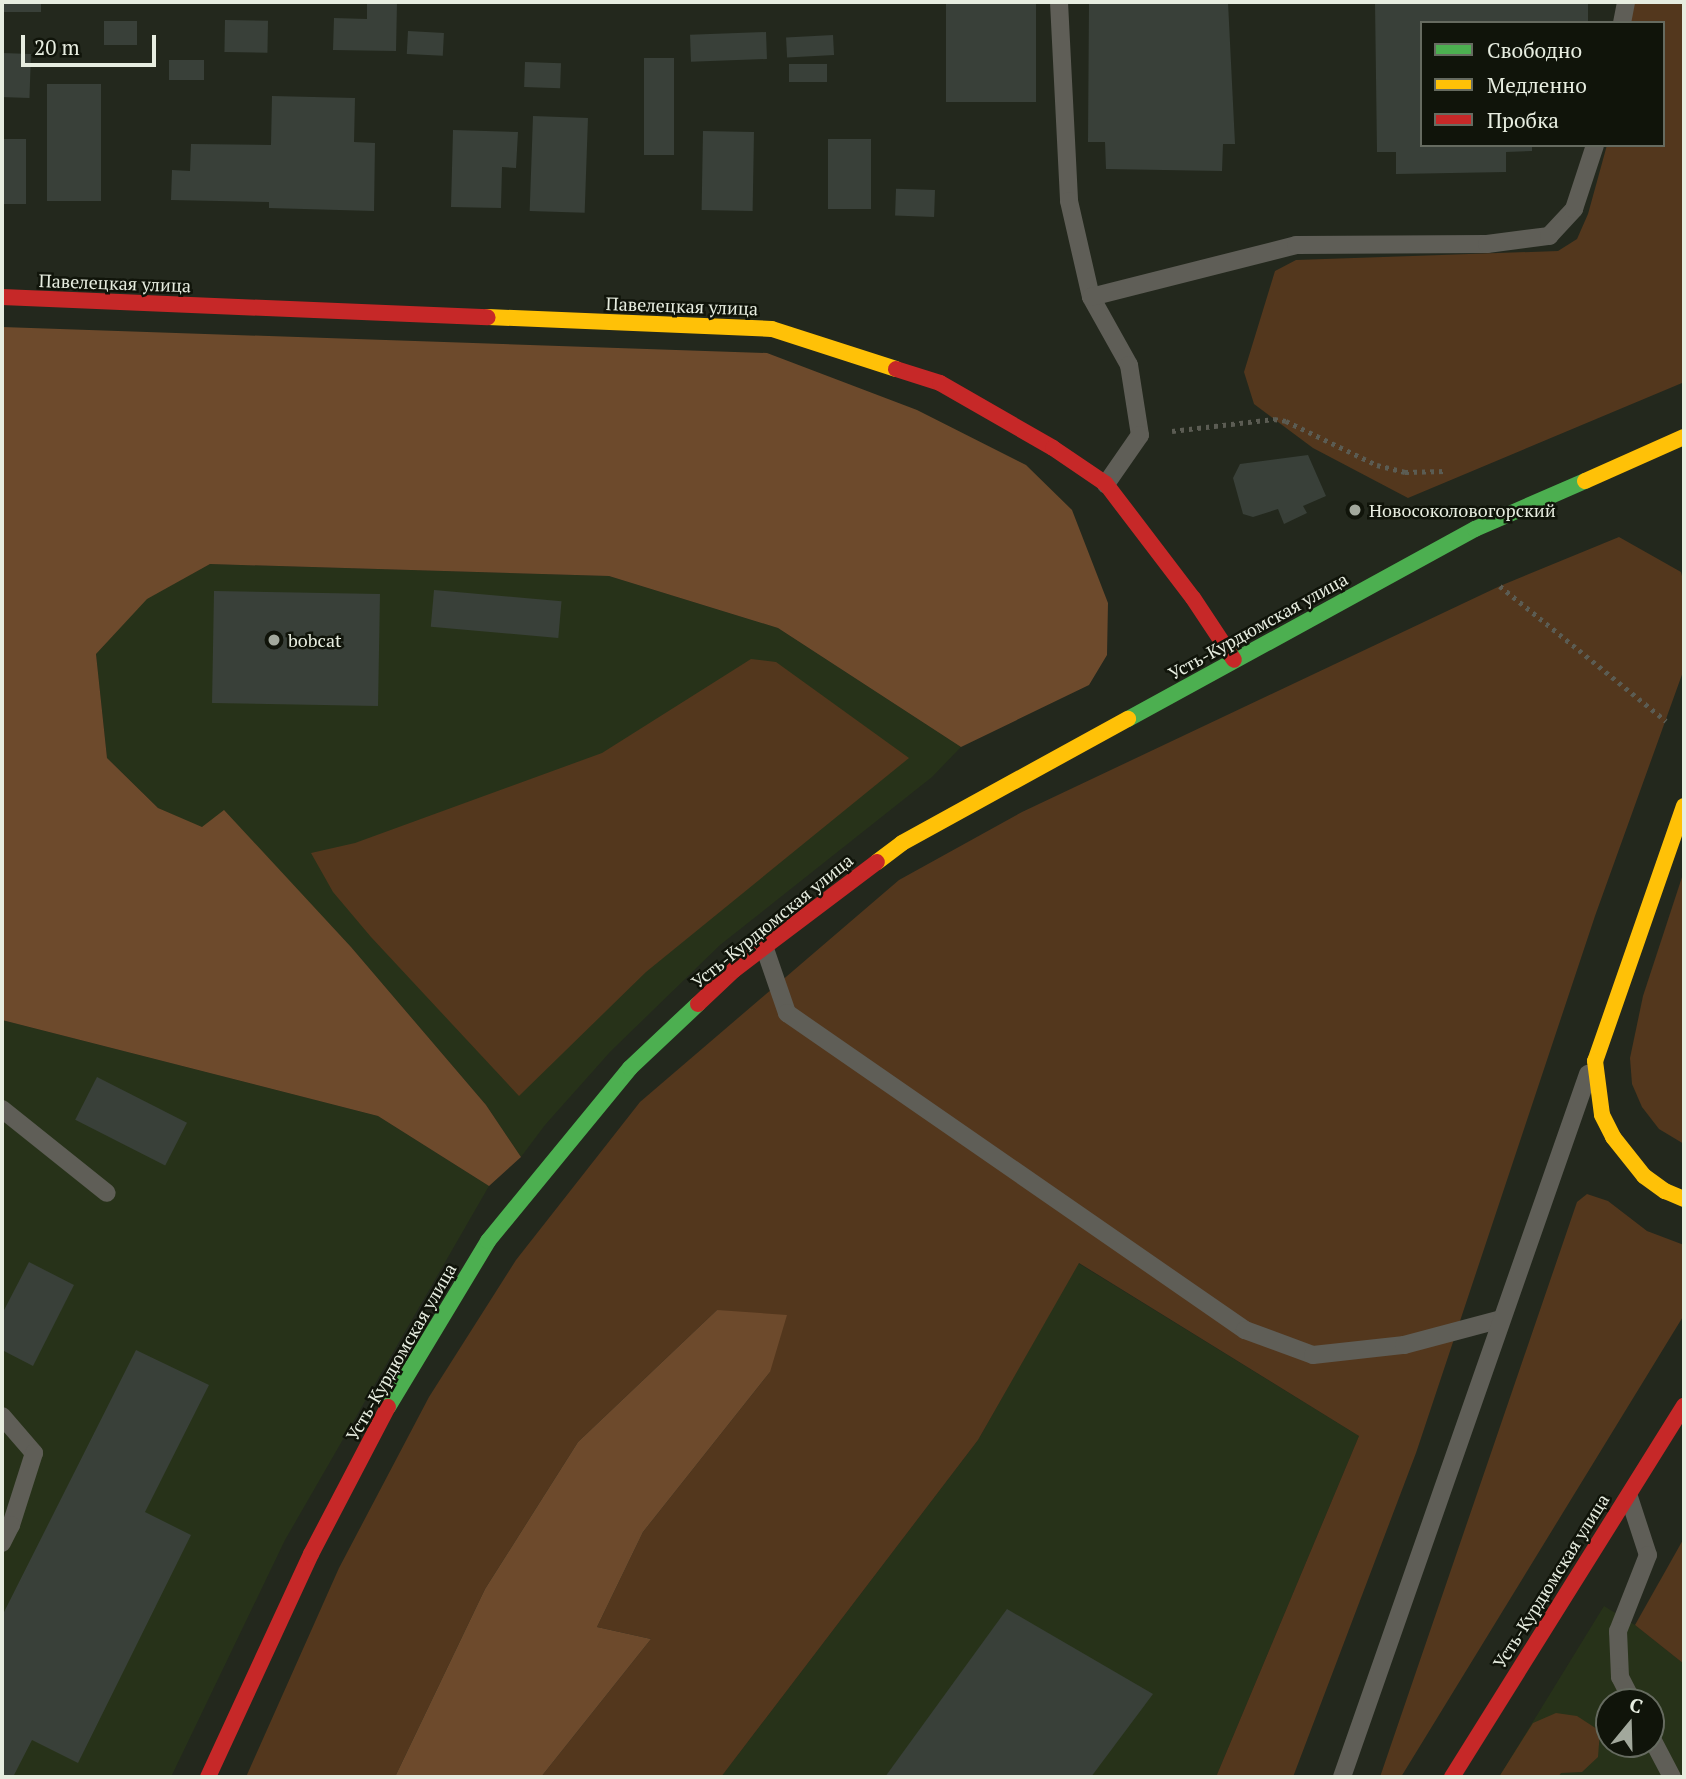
<!DOCTYPE html>
<html>
<head>
<meta charset="utf-8">
<style>
	body { margin:0 }
	#map { position:relative; width:1686px; height:1779px; overflow:hidden; background:#23281d; font-family:"PT Serif",serif }
	div>[style] { position:absolute }
	.built>* { inset:0; background:#273219 }
	.green>* { inset:0; background:#53371d }
	.forest>* { inset:0; background:#6d4a2c }
	.building>* { inset:0; background:#394039; transform-origin:0 0 }
	.path>* { height:4.5px; margin-top:-2.25px; transform-origin:0; background:repeating-linear-gradient(90deg,#5b5c53 0 3.5px,transparent 0 8.5px) }
	.lane>* { height:18px; margin:-9px; padding:0 9px; transform-origin:9px; border-radius:9px; background:#5f5e57 }
	.fast>* { height:16px; margin:-8px; padding:0 8px; transform-origin:8px; border-radius:8px; background:#4caf50 }
	.slow>* { height:16px; margin:-8px; padding:0 8px; transform-origin:8px; border-radius:8px; background:#ffc107 }
	.jam>* { height:16px; margin:-8px; padding:0 8px; transform-origin:8px; border-radius:8px; background:#c62828 }
	.dots>* { width:19px; height:19px; translate:-50% -50%; box-sizing:border-box; border:4px solid #10140a; border-radius:50% }
	span { translate:-50% -50%; white-space:nowrap; text-align:center; line-height:1.15; -webkit-text-stroke:5px #10140a; paint-order:stroke }
	.street-label { font-size:18px; color:#e7ede0 }
	.poi-label { font-size:18px; color:#e7ede0 }
	.left { translate:0 -50%; text-align:left }
	.frame { position:absolute; inset:0; border:4px solid #e7ede0; pointer-events:none }
	.legend { position:absolute; left:1420px; top:21px; width:245px; height:126px; box-sizing:border-box; background:#10140a; border:2px solid #666b60; margin:0; padding:9px 12px; list-style:none; font-size:21px; color:#e7ede0 }
	.legend li { display:flex; align-items:center; gap:14px; height:35px }
	.legend b { width:35px; border:2px solid #666b60 }
	.north { position:absolute; left:1595px; top:1688px; width:70px; height:70px; box-sizing:border-box; background:#10140a; border:2px solid #666b60; border-radius:50%; rotate:19deg; font-size:19px; font-weight:700; line-height:28px; text-align:center; color:#e7ede0 }
	.north::after { content:''; display:block; margin:auto; width:24px; height:32px; background:#a2a89c; clip-path:polygon(50% 0,100% 100%,50% 72%,0 100%) }
	.scale { position:absolute; left:21px; top:35px; width:135px; height:32px; box-sizing:border-box; border:4px solid #e7ede0; border-top:0; padding-left:9px; font-size:21px; line-height:24px; white-space:nowrap; color:#e7ede0; -webkit-text-stroke:5px #10140a; paint-order:stroke }
</style>
</head>
<body>
<div id="map">
	<div class="built">
		<div style="clip-path:polygon(210px 564px,609px 576px,778px 628px,961px 747px,932px 777px,720px 945px,610px 1052px,545px 1125px,521px 1157px,486px 1105px,351px 947px,224px 811px,202px 828px,158px 808px,107px 758px,96px 654px,147px 598px)"></div>
		<div style="clip-path:polygon(2px 1020px,378px 1116px,489px 1186px,285px 1540px,171px 1777px,2px 1777px)"></div>
		<div style="clip-path:polygon(1078px 1263px,1359px 1436px,1216px 1777px,721px 1777px,978px 1440px)"></div>
		<div style="clip-path:polygon(evenodd,1604px 1606px,1635px 1625px,1684px 1664px,1684px 1777px,1499px 1777px,1604px 1606px,1609px 1702px,1651px 1702px,1651px 1744px,1609px 1744px,1609px 1702px)"></div>
	</div>
	<div class="green">
		<div style="clip-path:polygon(1633px 2px,1684px 2px,1682px 383px,1408px 498px,1313px 448px,1254px 404px,1244px 372px,1275px 271px,1296px 260px,1558px 251px,1577px 239px,1588px 214px,1607px 145px,1663px 145px,1663px 23px,1630px 23px)"></div>
		<div style="clip-path:polygon(1619px 537px,1681px 572px,1684px 584px,1684px 669px,1595px 916px,1416px 1453px,1293px 1777px,1216px 1777px,1359px 1436px,1079px 1263px,978px 1440px,721px 1777px,541px 1777px,651px 1639px,597px 1627px,643px 1532px,770px 1372px,717px 1310px,578px 1442px,485px 1589px,395px 1777px,246px 1777px,339px 1568px,429px 1397px,516px 1260px,640px 1102px,899px 880px,1022px 812px,1500px 586px)"></div>
		<div style="clip-path:polygon(751px 659px,776px 662px,909px 758px,646px 972px,519px 1096px,371px 937px,333px 892px,311px 853px,355px 843px,602px 753px)"></div>
		<div style="clip-path:polygon(1684px 871px,1684px 1144px,1659px 1129px,1642px 1107px,1632px 1084px,1630px 1058px,1643px 996px)"></div>
		<div style="clip-path:polygon(1587px 1194px,1608px 1201px,1647px 1231px,1684px 1245px,1684px 1315px,1401px 1777px,1380px 1777px,1577px 1202px)"></div>
		<div style="clip-path:polygon(1684px 1538px,1684px 1664px,1635px 1625px)"></div>
		<div style="clip-path:polygon(1556px 1713px,1577px 1716px,1600px 1731px,1598px 1757px,1582px 1772px,1561px 1773px,1558px 1777px,1499px 1777px,1533px 1723px)"></div>
	</div>
	<div class="forest">
		<div style="clip-path:polygon(2px 327px,767px 353px,917px 410px,1026px 465px,1072px 510px,1108px 603px,1107px 655px,1089px 685px,961px 747px,778px 628px,609px 576px,210px 564px,147px 599px,96px 654px,107px 758px,158px 808px,202px 827px,224px 810px,351px 947px,486px 1105px,521px 1157px,489px 1186px,378px 1116px,2px 1020px)"></div>
		<div style="clip-path:polygon(717px 1310px,787px 1315px,770px 1372px,643px 1532px,597px 1627px,651px 1639px,541px 1777px,395px 1777px,485px 1589px,578px 1442px)"></div>
	</div>
	<div class="building">
		<div style="left:2px;top:2px;width:39px;height:10px"></div>
		<div style="clip-path:polygon(367px 2px,397px 2px,396px 51px,333px 50px,334px 18px,367px 19px)"></div>
		<div style="left:946px;top:2px;width:90px;height:100px"></div>
		<div style="clip-path:polygon(1089px 2px,1228px 2px,1235px 144px,1223px 144px,1222px 171px,1106px 169px,1105px 142px,1088px 142px)"></div>
		<div style="clip-path:polygon(1375px 2px,1588px 2px,1588px 23px,1422px 23px,1422px 145px,1532px 145px,1532px 151px,1506px 152px,1506px 172px,1396px 174px,1396px 152px,1377px 152px)"></div>
		<div style="left:225px;top:20px;width:43px;height:32px;rotate:1deg"></div>
		<div style="left:104px;top:21px;width:33px;height:24px"></div>
		<div style="left:408px;top:31px;width:36px;height:23px;rotate:3deg"></div>
		<div style="left:766px;top:32px;width:27px;height:76px;rotate:88deg"></div>
		<div style="left:833px;top:35px;width:20px;height:47px;rotate:87deg"></div>
		<div style="left:2px;top:53px;width:29px;height:44px;rotate:2deg"></div>
		<div style="left:644px;top:58px;width:30px;height:97px"></div>
		<div style="left:169px;top:60px;width:35px;height:20px"></div>
		<div style="left:525px;top:62px;width:36px;height:25px;rotate:2deg"></div>
		<div style="left:789px;top:64px;width:38px;height:18px"></div>
		<div style="left:47px;top:84px;width:54px;height:117px"></div>
		<div style="clip-path:polygon(272px 96px,355px 98px,354px 142px,375px 143px,374px 211px,269px 208px,269px 202px,171px 200px,172px 170px,190px 171px,191px 144px,271px 145px)"></div>
		<div style="left:533px;top:116px;width:55px;height:95px;rotate:2deg"></div>
		<div style="clip-path:polygon(453px 130px,518px 132px,516px 168px,502px 167px,501px 208px,451px 207px)"></div>
		<div style="left:703px;top:131px;width:51px;height:79px;rotate:1deg"></div>
		<div style="left:2px;top:139px;width:24px;height:65px"></div>
		<div style="left:828px;top:139px;width:43px;height:70px"></div>
		<div style="left:935px;top:190px;width:27px;height:39px;rotate:92deg"></div>
		<div style="clip-path:polygon(1308px 455px,1326px 496px,1303px 506px,1307px 513px,1284px 524px,1278px 509px,1253px 517px,1243px 514px,1233px 478px,1240px 464px)"></div>
		<div style="left:434px;top:590px;width:128px;height:37px;rotate:5deg"></div>
		<div style="left:214px;top:591px;width:166px;height:112px;rotate:1deg"></div>
		<div style="left:97px;top:1077px;width:101px;height:48px;rotate:27deg"></div>
		<div style="clip-path:polygon(29px 1262px,74px 1285px,33px 1366px,2px 1350px,2px 1314px)"></div>
		<div style="clip-path:polygon(136px 1350px,209px 1385px,145px 1512px,191px 1535px,78px 1763px,32px 1740px,13px 1777px,2px 1777px,2px 1616px)"></div>
		<div style="clip-path:polygon(1007px 1609px,1153px 1694px,1091px 1777px,885px 1777px)"></div>
	</div>
	<div class="path">
		<div style="left:1172px;top:431px;width:103px;rotate:-6.7deg"></div>
		<div style="left:1274px;top:419px;width:12px;rotate:9deg"></div>
		<div style="left:1286px;top:421px;width:101px;rotate:25.8deg"></div>
		<div style="left:1377px;top:465px;width:29px;rotate:14deg"></div>
		<div style="left:1405px;top:472px;width:41px;rotate:-1.4deg"></div>
		<div style="left:1500px;top:586px;width:214px;rotate:39.1deg"></div>
	</div>
	<div class="lane">
		<div style="left:1059px;top:2px;width:199px;rotate:87.1deg"></div>
		<div style="left:1069px;top:201px;width:98px;rotate:77.1deg"></div>
		<div style="left:1091px;top:297px;width:78px;rotate:60.8deg"></div>
		<div style="left:1129px;top:365px;width:71px;rotate:81.1deg"></div>
		<div style="left:1140px;top:435px;width:60px;rotate:124.8deg"></div>
		<div style="left:1622px;top:23px;width:21px;rotate:-79deg"></div>
		<div style="left:1091px;top:297px;width:211px;rotate:-14.2deg"></div>
		<div style="left:1296px;top:245px;width:191px;rotate:-0.3deg"></div>
		<div style="left:1487px;top:244px;width:63px;rotate:-7.4deg"></div>
		<div style="left:1549px;top:236px;width:37px;rotate:-47deg"></div>
		<div style="left:1574px;top:209px;width:67px;rotate:-71.8deg"></div>
		<div style="left:765px;top:949px;width:68px;rotate:71deg"></div>
		<div style="left:787px;top:1013px;width:557px;rotate:34.69deg"></div>
		<div style="left:1245px;top:1330px;width:72px;rotate:20.2deg"></div>
		<div style="left:1313px;top:1355px;width:92px;rotate:-6.3deg"></div>
		<div style="left:1404px;top:1345px;width:101px;rotate:-14.9deg"></div>
		<div style="left:2px;top:1109px;width:134px;rotate:38.7deg"></div>
		<div style="left:2px;top:1416px;width:49px;rotate:49.1deg"></div>
		<div style="left:34px;top:1453px;width:76px;rotate:107.7deg"></div>
		<div style="left:11px;top:1525px;width:20px;rotate:117deg"></div>
		<div style="left:1629px;top:1497px;width:61px;rotate:71.9deg"></div>
		<div style="left:1648px;top:1555px;width:82px;rotate:111.5deg"></div>
		<div style="left:1618px;top:1631px;width:46px;rotate:87.5deg"></div>
		<div style="left:1620px;top:1677px;width:28px;rotate:63deg"></div>
		<div style="left:1651px;top:1737px;width:45px;rotate:62.3deg"></div>
		<div style="left:1342px;top:1777px;width:745px;rotate:-70.71deg"></div>
	</div>
	<div class="fast">
		<div style="left:1128px;top:719px;width:396px;rotate:-28.7deg"></div>
		<div style="left:1475px;top:529px;width:120px;rotate:-23.6deg"></div>
		<div style="left:388px;top:1407px;width:194px;rotate:-58.9deg"></div>
		<div style="left:488px;top:1241px;width:224px;rotate:-50.6deg"></div>
		<div style="left:630px;top:1068px;width:93px;rotate:-43.3deg"></div>
	</div>
	<div class="slow">
		<div style="left:488px;top:317px;width:284px;rotate:2.4deg"></div>
		<div style="left:772px;top:329px;width:130px;rotate:17.9deg"></div>
		<div style="left:1585px;top:481px;width:108px;rotate:-24deg"></div>
		<div style="left:1684px;top:806px;width:270px;rotate:109.2deg"></div>
		<div style="left:1595px;top:1061px;width:54px;rotate:82.6deg"></div>
		<div style="left:1602px;top:1115px;width:25px;rotate:63deg"></div>
		<div style="left:1613px;top:1137px;width:50px;rotate:51.5deg"></div>
		<div style="left:1644px;top:1176px;width:26px;rotate:36deg"></div>
		<div style="left:1665px;top:1191px;width:21px;rotate:23deg"></div>
		<div style="left:877px;top:862px;width:31px;rotate:-37deg"></div>
		<div style="left:902px;top:843px;width:258px;rotate:-28.8deg"></div>
	</div>
	<div class="jam">
		<div style="left:2px;top:297px;width:486px;rotate:2.4deg"></div>
		<div style="left:896px;top:369px;width:46px;rotate:17.7deg"></div>
		<div style="left:940px;top:383px;width:130px;rotate:29.9deg"></div>
		<div style="left:1053px;top:448px;width:64px;rotate:34.2deg"></div>
		<div style="left:1106px;top:484px;width:143px;rotate:52.7deg"></div>
		<div style="left:1193px;top:598px;width:74px;rotate:56.5deg"></div>
		<div style="left:698px;top:1004px;width:50px;rotate:-43.4deg"></div>
		<div style="left:734px;top:970px;width:179px;rotate:-37.1deg"></div>
		<div style="left:208px;top:1777px;width:246px;rotate:-65.2deg"></div>
		<div style="left:311px;top:1554px;width:166px;rotate:-62.4deg"></div>
		<div style="left:1452px;top:1777px;width:438px;rotate:-58deg"></div>
	</div>
	<div class="dots">
		<div style="left:1355px;top:510px;background:#a2a89c"></div>
		<div style="left:274px;top:640px;background:#a2a89c"></div>
	</div>
	<div class="street-label">
		<span style="left:115px;top:283px;rotate:2deg">Павелецкая улица</span>
		<span style="left:682px;top:306px;rotate:2deg">Павелецкая улица</span>
		<span style="left:1258px;top:626px;rotate:-29deg">Усть-Курдюмская улица</span>
		<span style="left:772px;top:921px;rotate:-39deg">Усть-Курдюмская улица</span>
		<span style="left:401px;top:1352px;rotate:-60deg">Усть-Курдюмская улица</span>
		<span style="left:1551px;top:1581px;rotate:-58deg">Усть-Курдюмская улица</span>
	</div>
	<div class="poi-label">
		<span class="left" style="left:1369px;top:510px">Новосоколовогорский</span>
		<span class="left" style="left:288px;top:640px">bobcat</span>
	</div>
	<div class="frame"></div>
	<ul class="legend">
	<li><b style="height:9px;background:#4caf50"></b>Свободно</li>
	<li><b style="height:9px;background:#ffc107"></b>Медленно</li>
	<li><b style="height:9px;background:#c62828"></b>Пробка</li>
	</ul>
	<div class="north">С</div>
	<div class="scale">20 m</div>
</div>
</body>
</html>
